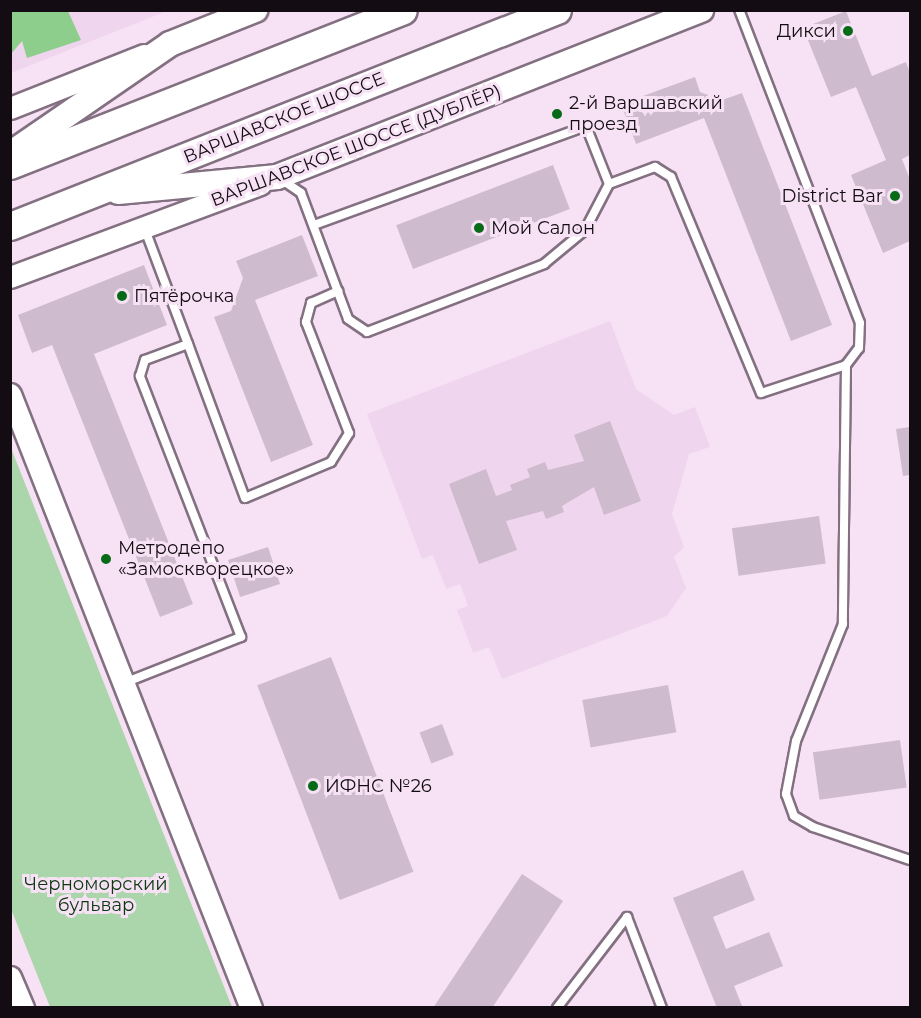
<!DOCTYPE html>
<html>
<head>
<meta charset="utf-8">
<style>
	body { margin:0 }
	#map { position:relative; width:921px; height:1018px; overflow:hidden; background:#f7e2f5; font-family:Montserrat,sans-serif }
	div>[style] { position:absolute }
	.built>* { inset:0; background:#f0d5ee }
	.green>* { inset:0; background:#abd5aa }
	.forest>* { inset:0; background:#8ece8d }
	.building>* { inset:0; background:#cfbbce; transform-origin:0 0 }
	.roads { filter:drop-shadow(2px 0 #837081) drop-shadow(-2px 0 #837081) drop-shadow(0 2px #837081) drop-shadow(0 -2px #837081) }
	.service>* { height:8px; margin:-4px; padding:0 4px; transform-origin:4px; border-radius:4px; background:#fff }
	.tertiary>* { height:21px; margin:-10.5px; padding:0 10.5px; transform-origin:10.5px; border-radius:10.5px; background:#fff }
	.secondary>* { height:24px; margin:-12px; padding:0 12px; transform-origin:12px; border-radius:12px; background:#fff }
	.primary>* { height:27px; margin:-13.5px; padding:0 13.5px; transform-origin:13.5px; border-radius:13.5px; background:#fff }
	.dots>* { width:16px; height:16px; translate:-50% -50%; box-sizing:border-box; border:3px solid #f7e2f5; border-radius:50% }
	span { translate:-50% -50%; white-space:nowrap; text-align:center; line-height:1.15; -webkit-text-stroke:6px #f7e2f5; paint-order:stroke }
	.poi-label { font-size:18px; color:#130c13 }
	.right { translate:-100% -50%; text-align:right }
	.left { translate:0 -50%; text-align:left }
	.street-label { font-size:18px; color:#130c13 }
	.park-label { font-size:18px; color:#0b380e }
	.frame { position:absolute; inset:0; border:12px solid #130c13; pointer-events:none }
</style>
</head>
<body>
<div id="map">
	<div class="built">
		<div style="clip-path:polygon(11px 11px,167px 11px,11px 73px)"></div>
		<div style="clip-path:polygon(610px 321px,636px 389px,674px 415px,695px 407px,710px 447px,689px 454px,672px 514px,684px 547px,674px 557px,686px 588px,667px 616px,502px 679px,489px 647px,473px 653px,457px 610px,468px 606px,460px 584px,446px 589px,433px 555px,422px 559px,367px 414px)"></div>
	</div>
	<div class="green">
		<div style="clip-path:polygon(10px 448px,11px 448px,232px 1007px,50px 1007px,11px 909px)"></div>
	</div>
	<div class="forest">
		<div style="clip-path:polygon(11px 10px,68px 11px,81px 40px,27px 58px,22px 41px,11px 54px)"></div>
	</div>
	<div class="building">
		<div style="clip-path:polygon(846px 11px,872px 76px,906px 62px,910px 73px,910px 155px,902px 159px,910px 180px,910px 241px,883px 253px,851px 175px,886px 160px,856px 87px,831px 97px,803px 28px)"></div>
		<div style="clip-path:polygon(695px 77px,700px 92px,722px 100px,742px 93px,832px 325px,791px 341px,704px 118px,636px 144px,621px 104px)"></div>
		<div style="left:553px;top:165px;width:47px;height:168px;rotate:69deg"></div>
		<div style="clip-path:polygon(302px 235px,318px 276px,255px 300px,313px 445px,271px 462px,214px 317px,231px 311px,243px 278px,236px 261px)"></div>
		<div style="clip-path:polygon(144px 265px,167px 325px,94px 354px,193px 604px,160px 617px,52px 345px,32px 353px,18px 315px)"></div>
		<div style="clip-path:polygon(610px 421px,641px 501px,604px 515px,594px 487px,562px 506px,564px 512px,546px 519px,543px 511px,506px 521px,517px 550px,479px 564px,449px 484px,486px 469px,496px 496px,512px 490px,510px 485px,530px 477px,527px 469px,545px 462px,548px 470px,584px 461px,574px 435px)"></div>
		<div style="clip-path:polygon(910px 427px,910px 475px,903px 476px,896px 429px)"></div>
		<div style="left:819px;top:516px;width:48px;height:88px;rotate:82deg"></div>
		<div style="left:268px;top:547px;width:39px;height:42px;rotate:72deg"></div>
		<div style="left:331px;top:657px;width:230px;height:79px;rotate:69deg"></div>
		<div style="left:668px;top:685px;width:48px;height:87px;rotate:80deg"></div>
		<div style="left:442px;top:724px;width:33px;height:24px;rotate:69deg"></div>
		<div style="left:900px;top:740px;width:48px;height:88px;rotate:82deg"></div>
		<div style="clip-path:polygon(743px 870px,755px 900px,713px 917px,726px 949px,769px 932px,783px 966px,734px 986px,743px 1008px,717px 1008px,673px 898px)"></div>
		<div style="clip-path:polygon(522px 874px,563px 901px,492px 1008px,433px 1008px)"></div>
	</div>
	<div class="roads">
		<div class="service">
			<div style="left:282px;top:180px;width:23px;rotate:34deg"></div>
			<div style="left:301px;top:193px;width:134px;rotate:69.5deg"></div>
			<div style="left:348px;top:319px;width:23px;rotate:34deg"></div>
			<div style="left:367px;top:332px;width:190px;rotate:-21deg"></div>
			<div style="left:544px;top:264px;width:53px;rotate:-39.7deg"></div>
			<div style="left:585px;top:230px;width:52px;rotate:-62.4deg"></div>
			<div style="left:314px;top:225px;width:289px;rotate:-20deg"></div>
			<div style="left:586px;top:126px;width:62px;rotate:68.4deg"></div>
			<div style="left:609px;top:184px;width:49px;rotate:-20.3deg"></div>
			<div style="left:655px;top:167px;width:19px;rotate:32deg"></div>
			<div style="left:671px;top:177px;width:234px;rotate:67.4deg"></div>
			<div style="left:761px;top:393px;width:89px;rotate:-18.2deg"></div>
			<div style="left:846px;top:365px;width:21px;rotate:-53deg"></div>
			<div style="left:859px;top:348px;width:25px;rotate:-88deg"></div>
			<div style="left:860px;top:323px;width:336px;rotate:-111.1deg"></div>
			<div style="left:188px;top:344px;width:164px;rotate:69.7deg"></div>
			<div style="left:245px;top:498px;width:93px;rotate:-22.7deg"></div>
			<div style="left:331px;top:462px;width:34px;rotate:-58deg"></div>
			<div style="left:349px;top:433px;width:119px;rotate:-111.2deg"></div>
			<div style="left:306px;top:322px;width:20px;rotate:-75deg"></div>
			<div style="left:311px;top:303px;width:30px;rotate:-24deg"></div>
			<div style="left:846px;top:365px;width:259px;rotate:90.7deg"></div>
			<div style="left:843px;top:624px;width:126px;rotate:111.9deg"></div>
			<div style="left:796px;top:741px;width:54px;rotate:100.7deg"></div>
			<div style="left:786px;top:794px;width:23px;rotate:70deg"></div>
			<div style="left:794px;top:816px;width:22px;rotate:30deg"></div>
			<div style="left:813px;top:827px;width:102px;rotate:18.8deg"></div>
			<div style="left:124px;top:683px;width:126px;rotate:-21.5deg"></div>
			<div style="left:241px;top:637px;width:280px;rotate:-111.2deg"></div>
			<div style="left:140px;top:376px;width:17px;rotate:-73deg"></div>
			<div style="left:145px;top:360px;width:46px;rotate:-20.4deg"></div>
			<div style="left:188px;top:344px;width:125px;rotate:-110.6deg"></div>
			<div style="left:557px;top:1008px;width:115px;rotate:-52.4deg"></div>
			<div style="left:627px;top:917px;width:97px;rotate:69deg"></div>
		</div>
		<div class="tertiary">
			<div style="left:10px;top:108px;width:144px;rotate:-21.6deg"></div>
			<div style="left:10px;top:277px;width:267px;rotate:-20.4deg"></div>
			<div style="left:10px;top:394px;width:660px;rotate:68.57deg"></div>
			<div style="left:10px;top:977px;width:34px;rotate:67deg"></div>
		</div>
		<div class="secondary">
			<div style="left:10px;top:154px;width:194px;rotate:-34.5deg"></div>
			<div style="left:170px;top:44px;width:92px;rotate:-21.8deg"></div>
			<div style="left:118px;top:192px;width:160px;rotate:-5.4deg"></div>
			<div style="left:277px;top:177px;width:456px;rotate:-21.5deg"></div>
		</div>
		<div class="primary">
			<div style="left:10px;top:165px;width:422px;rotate:-21.5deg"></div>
			<div style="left:10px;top:226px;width:588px;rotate:-21.55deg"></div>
		</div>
	</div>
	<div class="dots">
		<div style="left:848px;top:31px;background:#066a16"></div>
		<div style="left:557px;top:114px;background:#066a16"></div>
		<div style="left:895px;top:196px;background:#066a16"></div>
		<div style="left:479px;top:228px;background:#066a16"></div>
		<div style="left:122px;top:296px;background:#066a16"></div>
		<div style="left:106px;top:559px;background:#066a16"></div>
		<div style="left:313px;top:786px;background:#066a16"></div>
	</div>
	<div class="poi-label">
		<span class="right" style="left:836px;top:31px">Дикси</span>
		<span class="left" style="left:569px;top:114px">2-й Варшавский<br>проезд</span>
		<span class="right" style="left:883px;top:196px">District Bar</span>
		<span class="left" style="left:491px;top:228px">Мой Салон</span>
		<span class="left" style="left:134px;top:296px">Пятёрочка</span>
		<span class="left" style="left:118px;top:559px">Метродепо<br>«Замоскворецкое»</span>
		<span class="left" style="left:325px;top:786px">ИФНС №26</span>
	</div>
	<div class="street-label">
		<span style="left:284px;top:118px;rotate:-22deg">ВАРШАВСКОЕ ШОССЕ</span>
		<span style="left:356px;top:146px;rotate:-21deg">ВАРШАВСКОЕ ШОССЕ (ДУБЛЁР)</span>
	</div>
	<div class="park-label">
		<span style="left:96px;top:895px">Черноморский<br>бульвар</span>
	</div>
	<div class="frame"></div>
</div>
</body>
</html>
